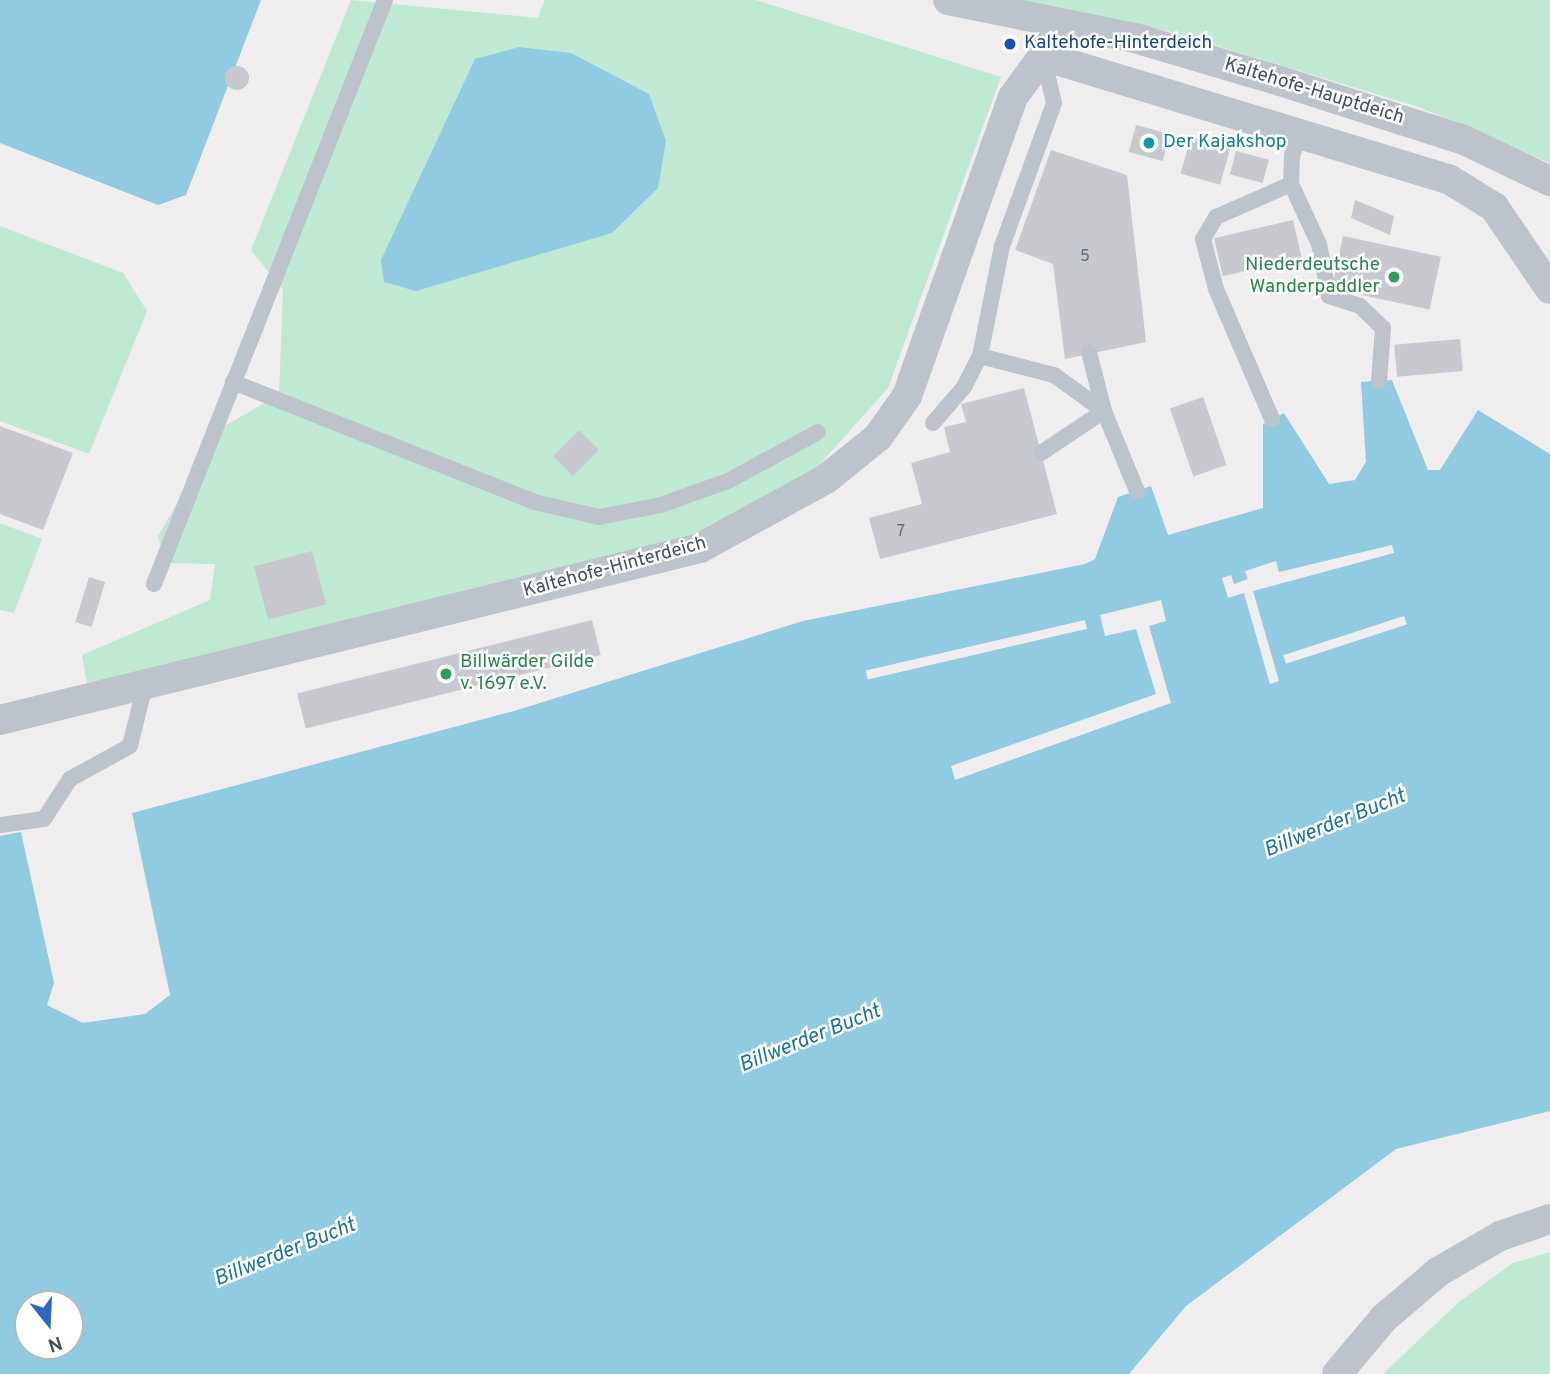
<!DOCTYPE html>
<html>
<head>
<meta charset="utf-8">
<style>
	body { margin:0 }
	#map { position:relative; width:1550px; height:1374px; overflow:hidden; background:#efeded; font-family:Overpass,sans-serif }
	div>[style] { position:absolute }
	.green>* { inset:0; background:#bfe9d2 }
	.water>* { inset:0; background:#91cbe1 }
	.pier>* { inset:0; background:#efeded; transform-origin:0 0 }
	.building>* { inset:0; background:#c7c9cf; transform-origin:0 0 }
	.round { border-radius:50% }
	.service>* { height:16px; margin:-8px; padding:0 8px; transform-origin:8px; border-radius:8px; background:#bdc3ca }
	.minor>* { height:30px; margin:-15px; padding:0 15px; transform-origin:15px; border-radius:15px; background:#bdc3ca }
	.dots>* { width:19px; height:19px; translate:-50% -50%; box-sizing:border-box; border:4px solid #fff; border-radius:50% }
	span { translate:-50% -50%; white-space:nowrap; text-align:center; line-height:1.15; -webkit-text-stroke:5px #fff; paint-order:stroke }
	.number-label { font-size:16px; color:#676e76 }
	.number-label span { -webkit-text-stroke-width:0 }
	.transit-label { font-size:19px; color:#164399 }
	.left { translate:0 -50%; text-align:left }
	.street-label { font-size:19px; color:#474f58 }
	.culture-label { font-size:19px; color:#0d838f }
	.leisure-label { font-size:19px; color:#27864d }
	.right { translate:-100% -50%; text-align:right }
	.water-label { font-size:21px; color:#1c7496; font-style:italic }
	.north { position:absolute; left:14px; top:1290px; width:70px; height:70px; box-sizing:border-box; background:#fff; border:2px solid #b5b9bc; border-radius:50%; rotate:162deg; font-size:19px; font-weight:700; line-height:28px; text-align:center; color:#474f58 }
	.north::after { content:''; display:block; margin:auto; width:24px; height:32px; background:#2e66c8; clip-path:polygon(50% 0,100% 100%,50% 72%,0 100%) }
</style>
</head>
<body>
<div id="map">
	<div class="green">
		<div style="clip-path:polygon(351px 0,538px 18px,545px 0,756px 0,1001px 77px,888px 388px,813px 472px,707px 538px,87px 684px,82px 655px,210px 600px,215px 564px,165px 563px,158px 536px,221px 428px,279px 395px,283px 290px,251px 250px)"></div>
		<div style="clip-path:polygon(1006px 0,1550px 0,1550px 163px,1419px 107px,1164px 30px)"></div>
		<div style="clip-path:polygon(0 226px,123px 273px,147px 311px,89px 454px,0 421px)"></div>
		<div style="clip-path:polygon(0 523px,42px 539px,14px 613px,0 610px)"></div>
		<div style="clip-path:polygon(1550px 1252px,1550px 1374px,1383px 1374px,1460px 1301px,1513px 1263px)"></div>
	</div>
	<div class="water">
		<div style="clip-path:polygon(0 0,261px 0,186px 195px,158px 205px,0 143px)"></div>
		<div style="clip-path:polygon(519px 47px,571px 53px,649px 94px,666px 141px,658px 188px,612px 233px,416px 291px,384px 282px,381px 260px,475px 59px)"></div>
		<div style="clip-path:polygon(evenodd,1392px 380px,1428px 470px,1440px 470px,1478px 410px,1550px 454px,1550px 1111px,1396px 1149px,1186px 1306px,1129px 1374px,0 1374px,0 836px,21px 832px,54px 983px,47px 1005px,83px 1023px,145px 1014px,170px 995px,132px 813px,514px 711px,803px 621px,1085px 564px,1095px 559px,1118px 497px,1151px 486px,1168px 535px,1263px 508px,1263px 424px,1284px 413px,1329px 484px,1355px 480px,1366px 462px,1361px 382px,1392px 380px,28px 1304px,70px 1304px,70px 1346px,28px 1346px,28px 1304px)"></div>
	</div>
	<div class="pier">
		<div style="clip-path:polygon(1392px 545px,1394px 553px,1253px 591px,1279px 681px,1270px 684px,1244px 593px,1228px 598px,1222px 578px,1231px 575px,1234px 584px,1248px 579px,1245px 571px,1276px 561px,1279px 572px)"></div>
		<div style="clip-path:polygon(1161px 600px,1166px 621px,1149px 626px,1171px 703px,955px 780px,951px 766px,1156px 694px,1136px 629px,1105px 636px,1100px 615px)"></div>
		<div style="left:1404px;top:616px;width:9px;height:127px;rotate:72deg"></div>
		<div style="left:1085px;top:620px;width:9px;height:225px;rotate:77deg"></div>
	</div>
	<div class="building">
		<div class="round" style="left:225px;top:66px;width:24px;height:24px"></div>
		<div style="left:1136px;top:125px;width:35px;height:28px;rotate:15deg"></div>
		<div style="left:1191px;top:137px;width:41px;height:38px;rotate:16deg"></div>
		<div style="clip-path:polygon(1051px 150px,1127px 175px,1146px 342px,1065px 359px,1053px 264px,1015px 250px)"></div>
		<div style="left:1236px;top:151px;width:34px;height:24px;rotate:15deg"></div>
		<div style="clip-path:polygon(1355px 200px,1394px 216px,1390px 235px,1351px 218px)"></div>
		<div style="left:1293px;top:220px;width:39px;height:81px;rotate:77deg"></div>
		<div style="left:1343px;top:236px;width:100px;height:54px;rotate:12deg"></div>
		<div style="left:1460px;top:339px;width:32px;height:66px;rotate:85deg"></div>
		<div style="clip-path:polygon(1024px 388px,1057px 514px,880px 559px,869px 518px,922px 504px,911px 463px,950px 452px,944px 427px,966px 422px,961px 404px)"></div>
		<div style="left:1203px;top:397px;width:72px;height:35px;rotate:71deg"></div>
		<div style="clip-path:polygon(0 426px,73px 453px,43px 530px,0 514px)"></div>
		<div style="left:579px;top:430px;width:28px;height:37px;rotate:45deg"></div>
		<div style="left:312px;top:551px;width:55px;height:60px;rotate:75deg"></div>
		<div style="left:89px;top:577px;width:17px;height:47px;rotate:17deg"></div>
		<div style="left:592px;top:620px;width:36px;height:304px;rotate:76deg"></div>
	</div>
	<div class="service">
		<div style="left:1301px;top:134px;width:23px;rotate:113deg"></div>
		<div style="left:1292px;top:155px;width:29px;rotate:92deg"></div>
		<div style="left:1291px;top:184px;width:66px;rotate:65deg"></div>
		<div style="left:1319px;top:244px;width:53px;rotate:79.1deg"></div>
		<div style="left:1329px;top:296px;width:33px;rotate:18deg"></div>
		<div style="left:1360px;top:306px;width:32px;rotate:44deg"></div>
		<div style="left:1383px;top:328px;width:53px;rotate:94.3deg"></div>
		<div style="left:980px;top:356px;width:76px;rotate:14.4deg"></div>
		<div style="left:1054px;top:375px;width:62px;rotate:35.8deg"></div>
		<div style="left:1104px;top:411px;width:87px;rotate:67.6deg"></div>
		<div style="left:233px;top:382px;width:324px;rotate:21.7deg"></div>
		<div style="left:534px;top:502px;width:67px;rotate:13deg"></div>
		<div style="left:599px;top:517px;width:63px;rotate:-11deg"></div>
		<div style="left:661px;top:505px;width:73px;rotate:-19.9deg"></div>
		<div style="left:730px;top:480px;width:100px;rotate:-28.6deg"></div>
		<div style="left:1272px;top:419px;width:142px;rotate:-113.3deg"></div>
		<div style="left:1216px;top:289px;width:52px;rotate:-104.6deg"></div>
		<div style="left:1203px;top:239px;width:26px;rotate:-59deg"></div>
		<div style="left:1216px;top:217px;width:82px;rotate:-23.7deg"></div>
		<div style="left:933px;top:423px;width:48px;rotate:-49.3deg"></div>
		<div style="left:964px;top:387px;width:35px;rotate:-63deg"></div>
		<div style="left:980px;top:356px;width:112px;rotate:-78.7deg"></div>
		<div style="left:1002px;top:246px;width:152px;rotate:-70deg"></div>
		<div style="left:1054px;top:103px;width:48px;rotate:-103.2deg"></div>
		<div style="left:1041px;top:453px;width:76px;rotate:-33.7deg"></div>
		<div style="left:1104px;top:411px;width:61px;rotate:-104.3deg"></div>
		<div style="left:154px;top:584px;width:628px;rotate:-68.42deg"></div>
		<div style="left:0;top:825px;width:44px;rotate:-7.8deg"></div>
		<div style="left:44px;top:819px;width:48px;rotate:-57deg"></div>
		<div style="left:70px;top:779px;width:68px;rotate:-28.8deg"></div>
		<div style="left:130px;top:746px;width:63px;rotate:-76.2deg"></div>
	</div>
	<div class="minor">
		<div style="left:948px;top:0;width:191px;rotate:11.5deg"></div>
		<div style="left:1135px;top:38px;width:151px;rotate:16.5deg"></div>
		<div style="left:1280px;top:81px;width:193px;rotate:17.8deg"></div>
		<div style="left:1464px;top:140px;width:95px;rotate:25.5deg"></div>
		<div style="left:1043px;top:56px;width:425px;rotate:16.9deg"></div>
		<div style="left:1450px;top:180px;width:52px;rotate:31.5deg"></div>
		<div style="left:1494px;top:207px;width:99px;rotate:55.7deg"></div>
		<div style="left:0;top:720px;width:721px;rotate:-13.8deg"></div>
		<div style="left:700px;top:548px;width:144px;rotate:-28.7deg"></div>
		<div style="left:826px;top:479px;width:67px;rotate:-38.9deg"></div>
		<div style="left:878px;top:437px;width:50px;rotate:-54.7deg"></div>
		<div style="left:907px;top:396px;width:317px;rotate:-70.5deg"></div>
		<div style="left:1013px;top:97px;width:51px;rotate:-53.8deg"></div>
		<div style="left:1043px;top:56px;width:31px;rotate:-73deg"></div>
		<div style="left:1337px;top:1374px;width:73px;rotate:-50deg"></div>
		<div style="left:1384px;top:1318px;width:71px;rotate:-40.4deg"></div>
		<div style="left:1438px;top:1272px;width:72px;rotate:-30.1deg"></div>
		<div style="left:1500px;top:1236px;width:53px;rotate:-18.8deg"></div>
	</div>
	<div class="dots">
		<div style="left:1010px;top:44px;background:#1a4fb4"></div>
		<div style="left:1149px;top:143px;background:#0f9aa8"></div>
		<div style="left:1394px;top:277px;background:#2e9e5b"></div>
		<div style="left:446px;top:674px;background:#2e9e5b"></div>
	</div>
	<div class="number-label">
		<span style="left:1085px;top:257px">5</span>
		<span style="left:901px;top:532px">7</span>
	</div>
	<div class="transit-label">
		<span class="left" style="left:1024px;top:44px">Kaltehofe-Hinterdeich</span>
	</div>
	<div class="street-label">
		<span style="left:1314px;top:92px;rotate:17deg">Kaltehofe-Hauptdeich</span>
		<span style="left:615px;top:568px;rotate:-15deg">Kaltehofe-Hinterdeich</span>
	</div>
	<div class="culture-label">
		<span class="left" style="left:1163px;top:143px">Der Kajakshop</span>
	</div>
	<div class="leisure-label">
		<span class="right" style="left:1380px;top:277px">Niederdeutsche<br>Wanderpaddler</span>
		<span class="left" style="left:460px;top:674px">Billwärder Gilde<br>v. 1697 e.V.</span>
	</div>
	<div class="water-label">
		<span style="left:1335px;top:824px;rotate:-22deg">Billwerder Bucht</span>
		<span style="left:810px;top:1039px;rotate:-22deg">Billwerder Bucht</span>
		<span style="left:285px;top:1253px;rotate:-22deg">Billwerder Bucht</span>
	</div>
	<div class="north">N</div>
</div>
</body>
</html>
